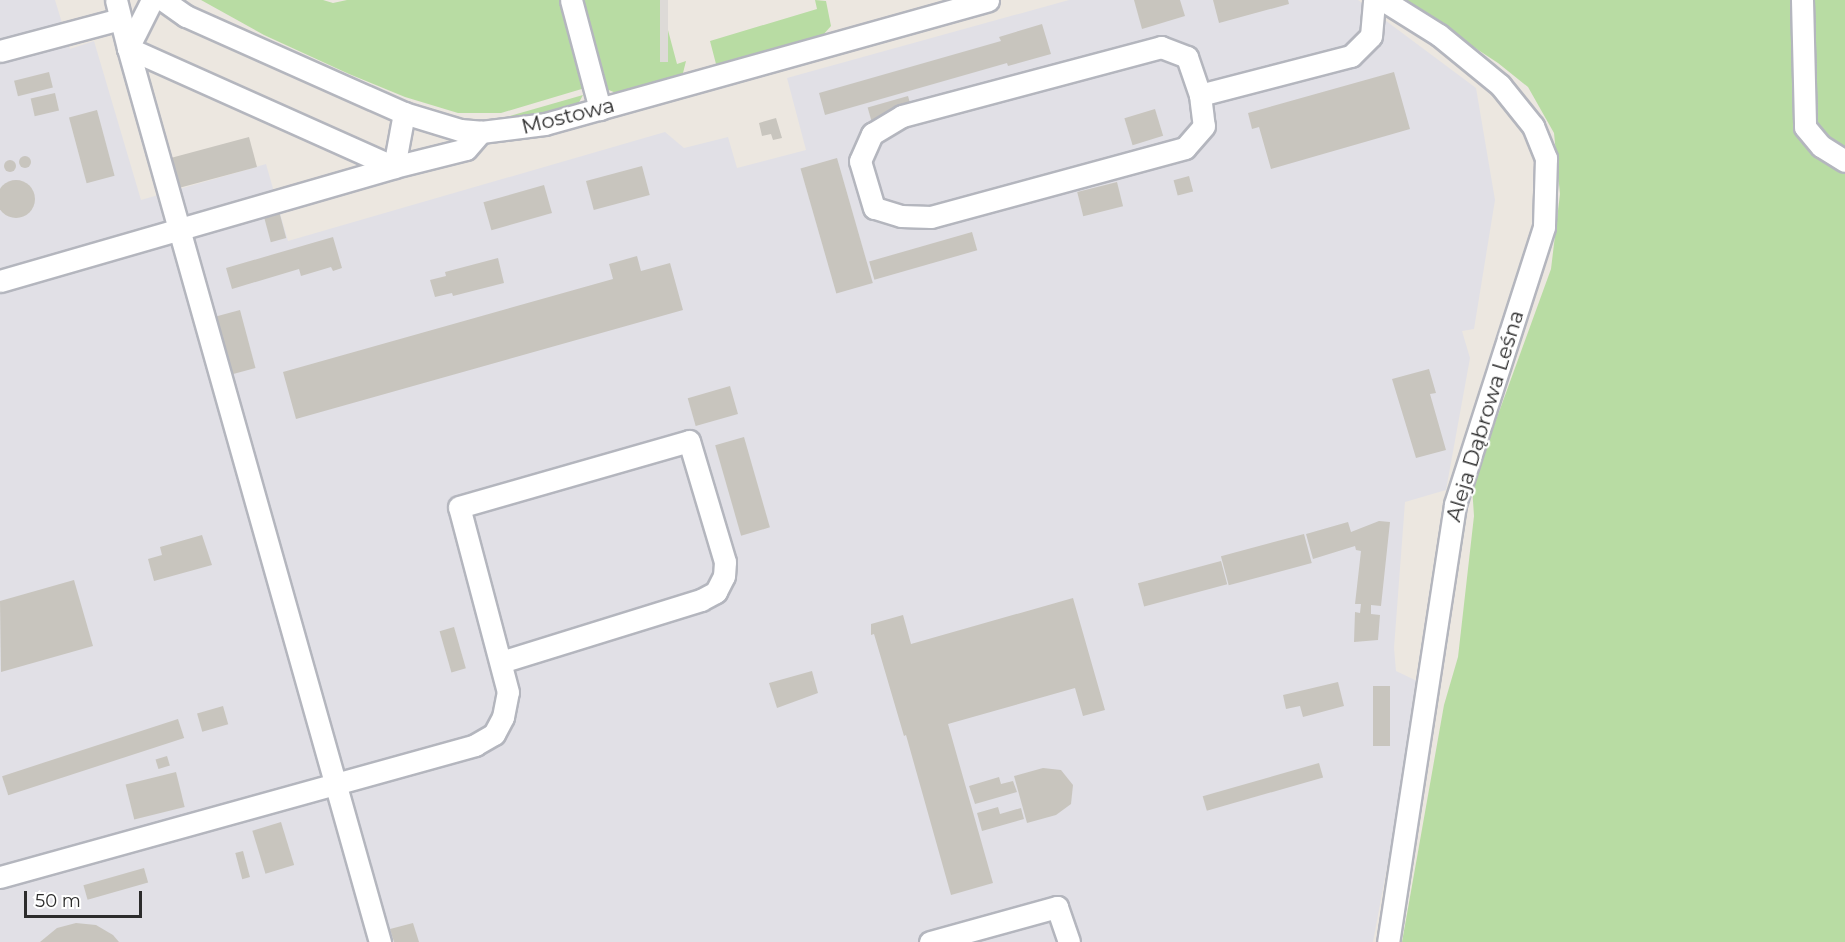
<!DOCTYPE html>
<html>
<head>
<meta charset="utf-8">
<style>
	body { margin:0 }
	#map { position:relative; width:1845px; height:942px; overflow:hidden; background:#ece7e0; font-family:Montserrat,sans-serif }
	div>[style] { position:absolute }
	.industrial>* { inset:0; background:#e1e0e6 }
	.green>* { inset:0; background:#b8dca3 }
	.plaza>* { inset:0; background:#dddad7; transform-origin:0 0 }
	.building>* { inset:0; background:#c8c5be; transform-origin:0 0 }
	.round { border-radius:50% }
	.roads { filter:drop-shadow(2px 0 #b4b6be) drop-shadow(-2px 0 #b4b6be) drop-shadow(0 2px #b4b6be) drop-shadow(0 -2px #b4b6be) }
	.minor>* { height:21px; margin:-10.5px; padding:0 10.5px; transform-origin:10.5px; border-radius:10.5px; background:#fff }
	span { translate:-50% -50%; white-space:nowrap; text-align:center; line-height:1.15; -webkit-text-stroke:4.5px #fff; paint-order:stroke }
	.street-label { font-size:21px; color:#2c2c2c }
	.scale { position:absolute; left:24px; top:891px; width:118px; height:27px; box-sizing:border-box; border:3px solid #2c2c2c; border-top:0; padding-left:8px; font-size:18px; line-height:21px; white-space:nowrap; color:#2c2c2c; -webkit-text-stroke:4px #fff; paint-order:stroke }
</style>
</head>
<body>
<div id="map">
	<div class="industrial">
		<div style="clip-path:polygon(0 0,55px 0,70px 49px,94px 41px,141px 200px,266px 164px,288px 241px,665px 132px,684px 148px,728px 137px,737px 168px,806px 150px,787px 78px,1069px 0,1358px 0,1476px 88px,1495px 200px,1474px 329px,1462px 331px,1470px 358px,1446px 490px,1405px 502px,1394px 648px,1396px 671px,1417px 681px,1407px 760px,1373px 942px,0 942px)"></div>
	</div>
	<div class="green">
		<div style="clip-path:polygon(201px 0,323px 0,333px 3px,347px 0,562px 0,585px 88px,501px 113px,458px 113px,405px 97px,349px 74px,264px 35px)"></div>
		<div style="clip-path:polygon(577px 0,660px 0,677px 64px,686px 61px,683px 73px,678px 78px,616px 93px,604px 88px)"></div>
		<div style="clip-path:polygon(815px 0,826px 1px,831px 26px,823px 35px,716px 64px,710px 41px,817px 9px)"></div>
		<div style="clip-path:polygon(1402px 0,1845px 0,1845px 942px,1402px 942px,1444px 705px,1458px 657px,1474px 516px,1472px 486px,1551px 269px,1560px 194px,1554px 133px,1528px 87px,1498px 63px)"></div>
		<div style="clip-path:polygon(583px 95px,577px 106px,549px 114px,496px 120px)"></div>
	</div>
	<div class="plaza">
		<div style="left:660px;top:0;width:8px;height:62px"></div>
	</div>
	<div class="building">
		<div style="clip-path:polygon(1134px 0,1180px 0,1185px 16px,1142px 29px)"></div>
		<div style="clip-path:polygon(1213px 0,1288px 0,1289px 4px,1219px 23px)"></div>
		<div style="clip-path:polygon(1042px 24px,1051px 54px,1008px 66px,1007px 63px,825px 115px,819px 93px,1001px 41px,999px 37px)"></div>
		<div style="left:49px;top:72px;width:16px;height:36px;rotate:76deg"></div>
		<div style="clip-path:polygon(1394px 72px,1410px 129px,1271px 169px,1259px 127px,1252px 129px,1248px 113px)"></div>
		<div style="left:55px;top:93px;width:18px;height:25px;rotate:77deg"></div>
		<div style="left:908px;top:96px;width:15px;height:42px;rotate:74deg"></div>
		<div style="left:1155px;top:109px;width:28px;height:32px;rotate:73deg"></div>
		<div style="left:97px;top:110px;width:68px;height:29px;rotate:75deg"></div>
		<div style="clip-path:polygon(776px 118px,782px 138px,773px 140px,771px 134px,762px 136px,759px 123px)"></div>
		<div style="left:249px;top:137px;width:31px;height:82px;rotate:75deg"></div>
		<div class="round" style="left:19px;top:156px;width:12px;height:12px"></div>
		<div style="left:837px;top:158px;width:130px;height:38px;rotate:74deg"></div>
		<div class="round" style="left:4px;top:160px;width:12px;height:12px"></div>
		<div style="left:642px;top:166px;width:30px;height:58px;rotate:75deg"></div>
		<div style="left:1189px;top:176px;width:16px;height:16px;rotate:75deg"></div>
		<div class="round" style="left:-3px;top:180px;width:38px;height:38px"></div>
		<div style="left:1117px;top:182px;width:25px;height:41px;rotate:76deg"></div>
		<div style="left:544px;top:185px;width:29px;height:63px;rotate:74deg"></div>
		<div style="left:279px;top:211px;width:28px;height:16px;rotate:75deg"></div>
		<div style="left:972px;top:232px;width:19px;height:107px;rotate:74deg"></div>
		<div style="clip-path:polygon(333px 237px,342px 268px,333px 271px,331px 267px,301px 276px,299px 269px,232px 289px,226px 268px)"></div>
		<div style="clip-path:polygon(637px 256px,641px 271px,670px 263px,683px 310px,296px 419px,283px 372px,613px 279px,609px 264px)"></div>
		<div style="clip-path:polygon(498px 258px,504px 283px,453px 296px,452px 293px,435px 297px,430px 280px,446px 276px,445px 272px)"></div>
		<div style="left:240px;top:310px;width:60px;height:25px;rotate:75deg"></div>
		<div style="clip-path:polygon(1429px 369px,1436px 393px,1430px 394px,1446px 450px,1416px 458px,1392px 379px)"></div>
		<div style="left:730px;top:386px;width:29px;height:44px;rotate:74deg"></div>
		<div style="left:744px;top:437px;width:94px;height:30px;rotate:74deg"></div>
		<div style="clip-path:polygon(1379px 521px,1390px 522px,1381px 606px,1371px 605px,1371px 614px,1380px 615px,1378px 640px,1354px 642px,1355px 612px,1360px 613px,1361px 604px,1355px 604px,1361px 551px,1356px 550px,1355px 546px,1313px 559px,1306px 534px,1348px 522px,1351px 532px)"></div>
		<div style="left:1304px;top:534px;width:30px;height:86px;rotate:75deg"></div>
		<div style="clip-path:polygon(202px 535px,212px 565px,154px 581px,148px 559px,162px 555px,160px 547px)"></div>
		<div style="left:1221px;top:561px;width:24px;height:86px;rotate:75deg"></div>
		<div style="clip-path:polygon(74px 580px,93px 646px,1px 672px,0 601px)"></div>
		<div style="clip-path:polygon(1073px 598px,1105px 710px,1083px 716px,1075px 688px,948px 724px,993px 883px,951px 895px,906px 735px,904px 736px,874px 634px,871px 635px,871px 624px,903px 615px,911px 644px)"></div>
		<div style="left:454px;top:627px;width:43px;height:15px;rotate:74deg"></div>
		<div style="clip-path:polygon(812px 671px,818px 693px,777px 708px,769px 683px)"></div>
		<div style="clip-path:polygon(1338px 682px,1344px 706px,1303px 717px,1300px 706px,1286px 709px,1283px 695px)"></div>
		<div style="left:1373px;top:686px;width:17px;height:60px"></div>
		<div style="left:223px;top:706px;width:19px;height:27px;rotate:74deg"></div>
		<div style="left:178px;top:719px;width:20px;height:185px;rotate:72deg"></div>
		<div style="left:167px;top:756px;width:10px;height:12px;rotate:73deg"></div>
		<div style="left:1319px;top:763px;width:15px;height:121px;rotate:74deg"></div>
		<div style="clip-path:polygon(1043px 768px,1061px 770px,1073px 785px,1071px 804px,1056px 815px,1027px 823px,1014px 776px)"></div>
		<div style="left:176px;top:772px;width:36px;height:52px;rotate:76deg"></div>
		<div style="clip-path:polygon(999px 777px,1001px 784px,1013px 781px,1017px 792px,975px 804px,969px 786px)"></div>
		<div style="clip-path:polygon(998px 807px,1000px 814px,1021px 808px,1024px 819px,982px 831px,977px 813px)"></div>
		<div style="left:281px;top:822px;width:45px;height:30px;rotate:73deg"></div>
		<div style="left:243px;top:851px;width:27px;height:8px;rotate:75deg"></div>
		<div style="left:144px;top:868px;width:15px;height:63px;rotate:74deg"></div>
		<div style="clip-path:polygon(76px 923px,96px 925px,113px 935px,119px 942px,40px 942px,57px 928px)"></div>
		<div style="clip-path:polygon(413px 923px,419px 942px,394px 942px,390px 929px)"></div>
	</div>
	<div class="roads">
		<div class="minor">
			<div style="left:116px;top:0;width:49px;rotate:76deg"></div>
			<div style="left:128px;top:48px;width:291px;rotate:24.1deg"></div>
			<div style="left:394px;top:167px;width:74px;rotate:-14deg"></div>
			<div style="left:466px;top:149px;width:23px;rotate:-49deg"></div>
			<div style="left:152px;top:0;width:54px;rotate:116.6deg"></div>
			<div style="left:128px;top:48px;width:929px;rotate:74.26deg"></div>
			<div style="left:163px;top:0;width:28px;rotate:35deg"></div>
			<div style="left:186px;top:16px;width:239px;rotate:24deg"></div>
			<div style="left:404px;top:113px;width:59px;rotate:16.9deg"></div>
			<div style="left:460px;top:130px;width:21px;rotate:5deg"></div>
			<div style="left:481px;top:132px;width:64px;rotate:-7.1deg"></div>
			<div style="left:545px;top:124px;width:460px;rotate:-15.6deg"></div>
			<div style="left:571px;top:0;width:113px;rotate:75.1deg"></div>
			<div style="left:1383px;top:0;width:66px;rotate:32deg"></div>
			<div style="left:1439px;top:35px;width:79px;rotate:39.3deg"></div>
			<div style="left:1500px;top:85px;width:53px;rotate:51.2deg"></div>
			<div style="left:1533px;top:126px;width:35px;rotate:68deg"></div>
			<div style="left:1546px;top:158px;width:69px;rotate:91.7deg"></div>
			<div style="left:1544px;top:227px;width:292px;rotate:107.8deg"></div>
			<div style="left:1455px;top:505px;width:442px;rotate:98.7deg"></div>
			<div style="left:1802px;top:0;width:127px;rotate:88.6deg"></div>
			<div style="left:1805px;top:127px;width:25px;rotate:50deg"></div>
			<div style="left:1821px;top:146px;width:28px;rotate:32deg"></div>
			<div style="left:1161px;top:47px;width:28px;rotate:21deg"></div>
			<div style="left:1187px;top:57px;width:40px;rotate:71.1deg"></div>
			<div style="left:1200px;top:95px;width:31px;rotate:83deg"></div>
			<div style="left:1204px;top:126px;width:29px;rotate:131deg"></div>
			<div style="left:1185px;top:148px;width:263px;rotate:164.8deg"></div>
			<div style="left:931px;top:217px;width:30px;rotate:-178deg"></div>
			<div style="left:901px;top:216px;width:28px;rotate:-163deg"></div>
			<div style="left:874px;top:208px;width:49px;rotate:-106.6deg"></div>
			<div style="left:860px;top:161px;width:30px;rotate:-66deg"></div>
			<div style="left:872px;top:134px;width:35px;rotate:-31deg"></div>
			<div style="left:902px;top:116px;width:268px;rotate:-14.9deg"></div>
			<div style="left:0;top:51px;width:124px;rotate:-14.9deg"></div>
			<div style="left:1200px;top:95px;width:156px;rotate:-14.5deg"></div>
			<div style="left:1351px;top:56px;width:28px;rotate:-45deg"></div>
			<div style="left:1371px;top:36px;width:36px;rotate:-85deg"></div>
			<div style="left:0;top:281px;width:410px;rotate:-16.1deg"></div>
			<div style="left:394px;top:167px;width:55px;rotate:-79.5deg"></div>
			<div style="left:0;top:877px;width:493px;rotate:-15.5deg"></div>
			<div style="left:475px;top:745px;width:22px;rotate:-30deg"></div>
			<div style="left:494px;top:734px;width:19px;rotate:-62deg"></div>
			<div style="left:503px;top:717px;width:25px;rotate:-79deg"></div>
			<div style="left:508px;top:692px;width:191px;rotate:-104.8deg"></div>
			<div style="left:459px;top:507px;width:239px;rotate:-16deg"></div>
			<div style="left:689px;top:441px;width:126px;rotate:73.4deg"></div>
			<div style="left:725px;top:562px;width:14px;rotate:94deg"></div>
			<div style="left:724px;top:576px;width:18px;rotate:117deg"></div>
			<div style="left:716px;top:592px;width:17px;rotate:152deg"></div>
			<div style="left:701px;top:600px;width:209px;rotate:162.8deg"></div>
			<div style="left:930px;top:942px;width:132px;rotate:-15.4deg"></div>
			<div style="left:1057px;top:907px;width:37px;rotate:71deg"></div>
		</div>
	</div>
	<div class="street-label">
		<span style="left:568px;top:116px;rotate:-14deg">Mostowa</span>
		<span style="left:1485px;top:416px;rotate:-73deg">Aleja Dąbrowa Leśna</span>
	</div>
	<div class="scale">50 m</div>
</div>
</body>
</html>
